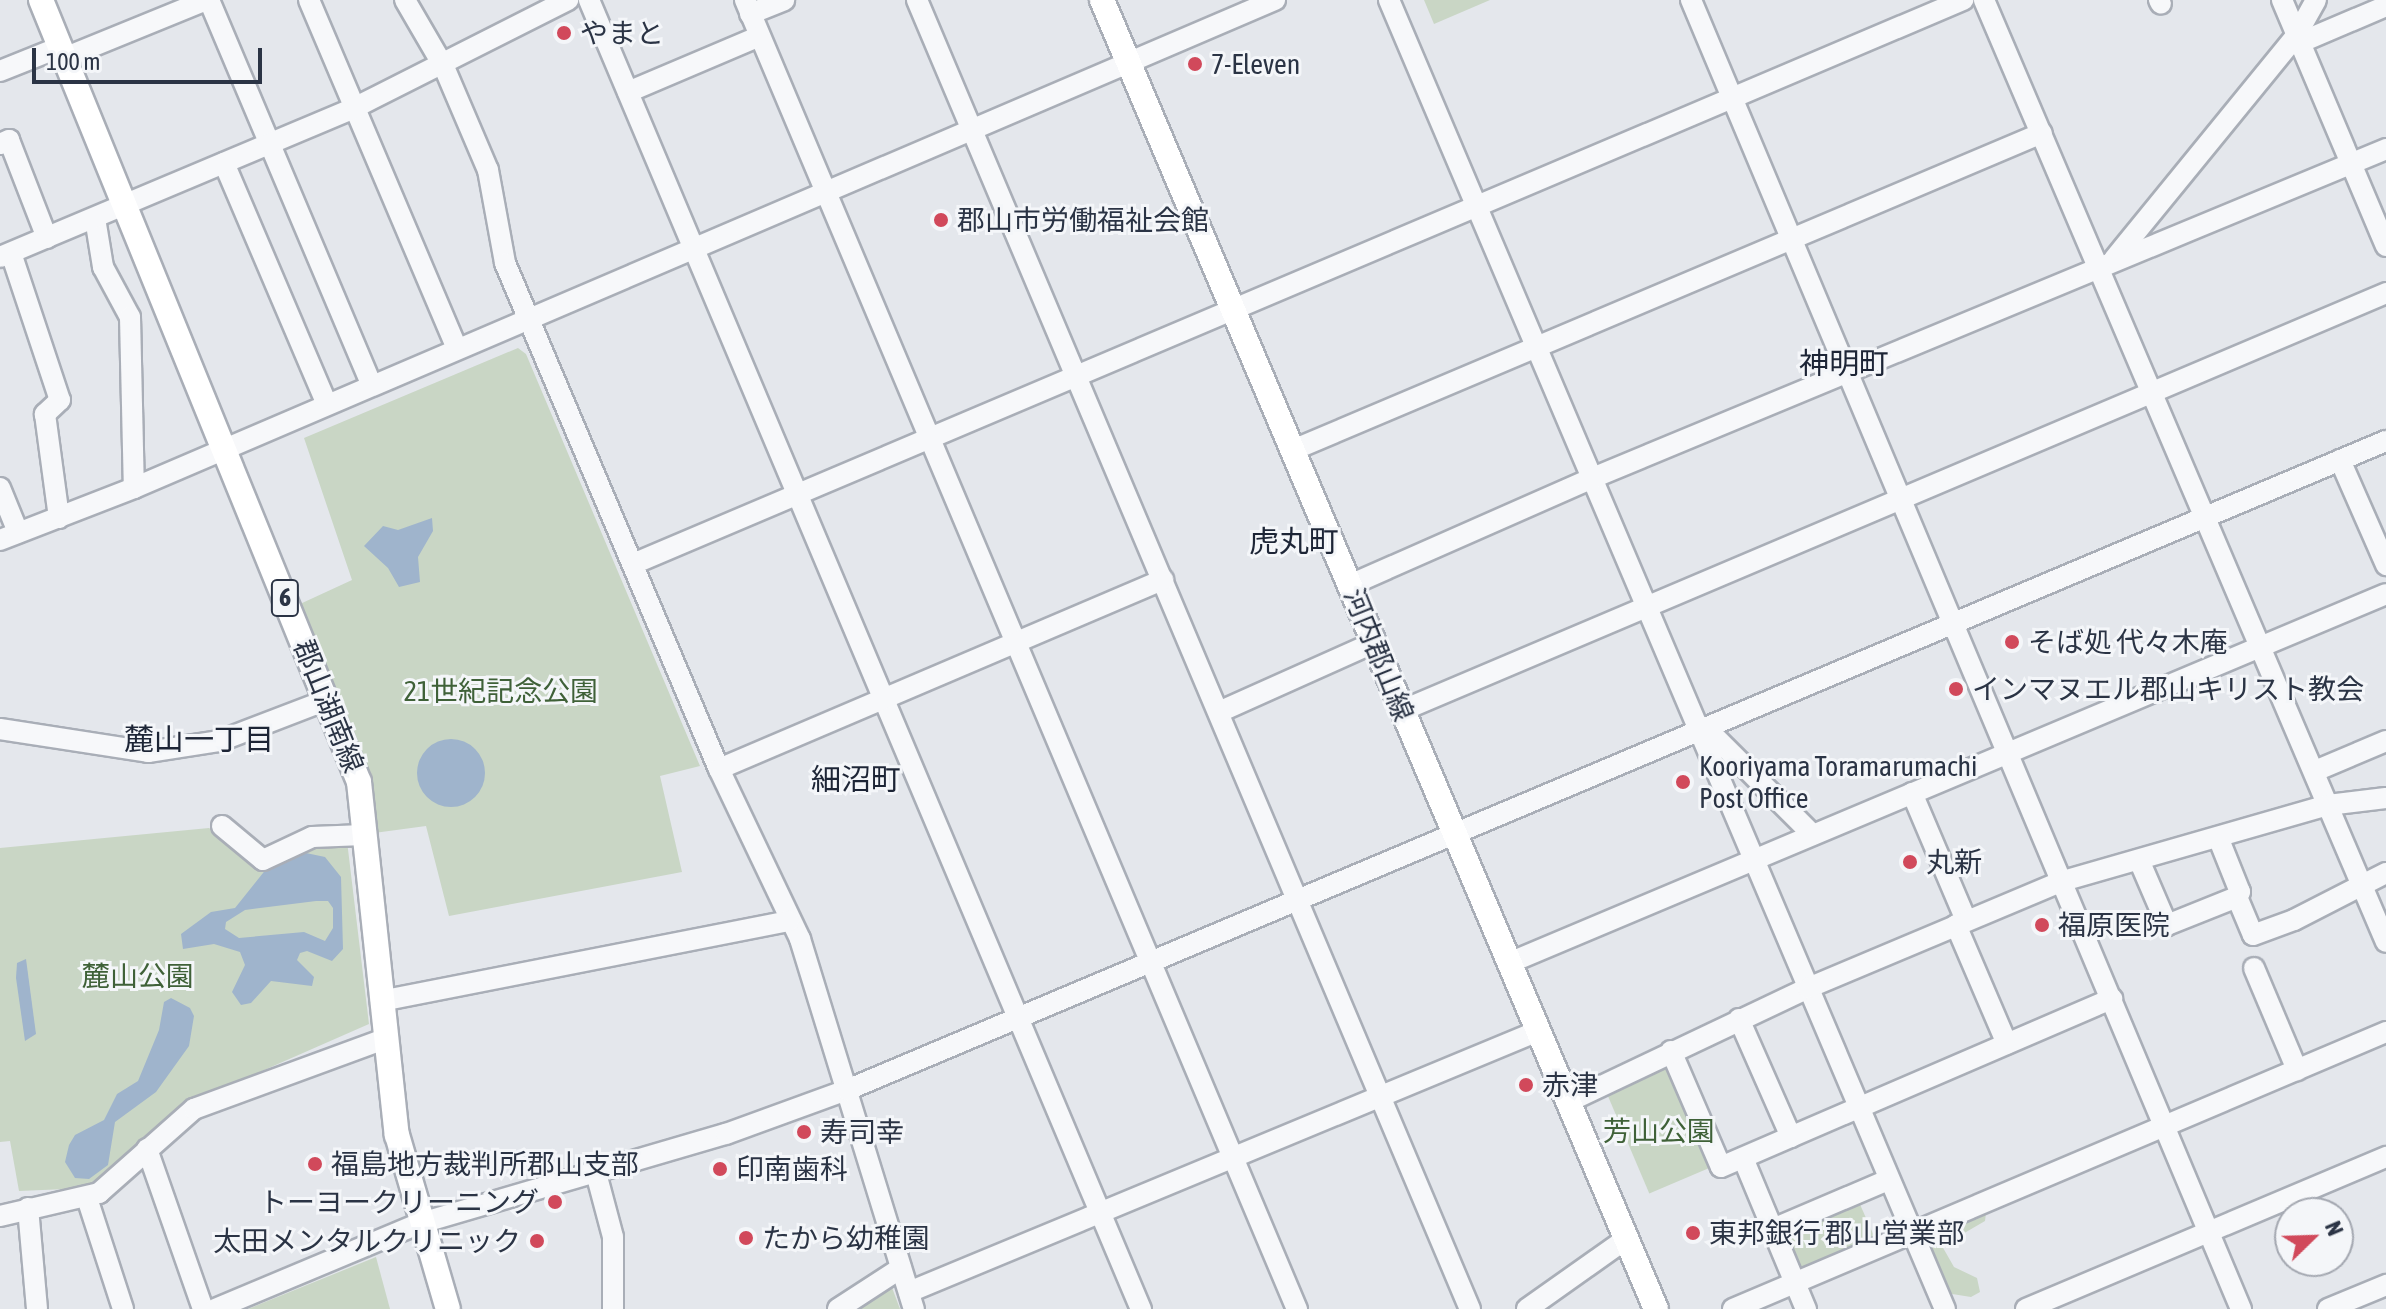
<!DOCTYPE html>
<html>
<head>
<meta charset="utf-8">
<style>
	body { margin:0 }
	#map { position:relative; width:2386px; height:1309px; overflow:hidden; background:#e4e7ec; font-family:"Asap Condensed","Noto Sans JP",sans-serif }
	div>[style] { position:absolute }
	.green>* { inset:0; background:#c9d6c5; transform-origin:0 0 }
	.water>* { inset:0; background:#9fb4cc }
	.round { border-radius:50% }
	.roads { filter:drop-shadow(2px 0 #a9aeb7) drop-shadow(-2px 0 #a9aeb7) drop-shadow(0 2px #a9aeb7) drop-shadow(0 -2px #a9aeb7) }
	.minor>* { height:20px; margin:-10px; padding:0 10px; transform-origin:10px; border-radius:10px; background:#f7f8fa }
	.major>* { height:24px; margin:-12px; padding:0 12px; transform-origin:12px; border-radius:12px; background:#fff }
	.dots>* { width:22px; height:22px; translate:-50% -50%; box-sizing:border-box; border:4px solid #f4f6f9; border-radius:50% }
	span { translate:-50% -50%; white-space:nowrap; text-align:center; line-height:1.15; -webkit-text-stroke:6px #f4f6f9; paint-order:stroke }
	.shield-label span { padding:2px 6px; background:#f4f6f9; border:2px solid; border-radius:6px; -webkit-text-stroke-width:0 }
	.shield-label { font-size:26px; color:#2b3445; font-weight:700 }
	.poi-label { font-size:28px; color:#2b3445 }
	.left { translate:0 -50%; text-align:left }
	.right { translate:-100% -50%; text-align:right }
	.street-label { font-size:28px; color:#2b3445 }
	.park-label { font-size:28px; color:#3f6138 }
	.neighbourhood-label { font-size:30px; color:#1d2536 }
	.north { position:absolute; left:2274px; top:1197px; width:80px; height:80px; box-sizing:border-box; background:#f4f6f9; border:2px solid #a4a8b1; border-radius:50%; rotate:67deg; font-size:22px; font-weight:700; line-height:32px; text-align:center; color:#2b3445 }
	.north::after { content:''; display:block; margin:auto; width:28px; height:36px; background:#d1495b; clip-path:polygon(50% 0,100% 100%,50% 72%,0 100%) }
	.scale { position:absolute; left:32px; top:48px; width:230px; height:36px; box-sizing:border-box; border:4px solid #2b3445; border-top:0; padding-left:10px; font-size:24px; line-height:28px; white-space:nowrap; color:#2b3445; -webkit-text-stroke:6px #f4f6f9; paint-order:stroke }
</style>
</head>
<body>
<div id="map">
	<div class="green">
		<div style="clip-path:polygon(1424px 0,1490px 0,1434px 24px)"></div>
		<div style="clip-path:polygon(518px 348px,526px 354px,700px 766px,660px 776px,682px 872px,449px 916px,426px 826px,374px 833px,367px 770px,300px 604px,352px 580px,304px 438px)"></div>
		<div style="clip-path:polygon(209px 828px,265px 864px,292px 848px,347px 841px,369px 1024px,180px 1107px,90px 1188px,19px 1191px,10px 1141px,0 1142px,0 848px)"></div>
		<div style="left:1668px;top:1066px;width:110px;height:67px;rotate:67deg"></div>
		<div style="left:1858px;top:1200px;width:45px;height:80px;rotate:66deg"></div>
		<div style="clip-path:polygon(1986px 1213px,1985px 1221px,1942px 1246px,1954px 1267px,1977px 1278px,1980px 1292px,1971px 1297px,1946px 1293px,1925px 1239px)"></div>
		<div style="clip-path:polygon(376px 1257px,390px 1309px,248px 1309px)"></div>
		<div style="clip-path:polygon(891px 1285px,900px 1309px,854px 1309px)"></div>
	</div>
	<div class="water">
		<div style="clip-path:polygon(432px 518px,433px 531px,418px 557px,420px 582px,399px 587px,388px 568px,364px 546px,383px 526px,398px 530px)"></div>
		<div class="round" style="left:417px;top:739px;width:68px;height:68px"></div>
		<div style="clip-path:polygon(evenodd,306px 853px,325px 857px,341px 877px,343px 949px,332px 961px,307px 951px,300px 953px,297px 960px,314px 977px,312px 986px,271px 981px,251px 1003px,241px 1005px,232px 992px,245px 965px,240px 952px,214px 944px,183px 949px,181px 934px,211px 912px,235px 908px,267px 868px,306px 853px,316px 901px,328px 901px,333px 908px,333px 928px,325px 941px,304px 932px,239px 938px,225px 929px,226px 922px,245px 910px,316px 901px)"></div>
		<div style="clip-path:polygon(26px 959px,36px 1034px,25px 1041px,16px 978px,17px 963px)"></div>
		<div style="clip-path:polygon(171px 998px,190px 1008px,194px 1016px,189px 1046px,156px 1092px,115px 1122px,108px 1165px,89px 1179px,75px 1178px,65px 1162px,69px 1145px,75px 1135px,104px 1120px,117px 1094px,138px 1081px,159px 1030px,164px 1002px)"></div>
	</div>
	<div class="roads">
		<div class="minor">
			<div style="left:209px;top:0;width:418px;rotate:67.1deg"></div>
			<div style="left:309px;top:0;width:379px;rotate:67deg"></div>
			<div style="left:405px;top:0;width:78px;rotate:59.8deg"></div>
			<div style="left:444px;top:67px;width:112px;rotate:66.9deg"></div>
			<div style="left:488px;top:170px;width:95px;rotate:79.6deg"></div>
			<div style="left:505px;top:263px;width:549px;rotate:67.08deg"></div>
			<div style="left:719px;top:769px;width:188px;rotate:64.5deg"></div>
			<div style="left:800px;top:939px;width:387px;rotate:72.9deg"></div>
			<div style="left:589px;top:0;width:1421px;rotate:67.14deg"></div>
			<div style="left:745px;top:0;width:1421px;rotate:67.14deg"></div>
			<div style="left:917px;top:0;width:1421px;rotate:67.1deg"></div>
			<div style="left:1389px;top:0;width:1422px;rotate:66.99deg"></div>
			<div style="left:1691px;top:0;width:1420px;rotate:67.21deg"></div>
			<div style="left:1984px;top:0;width:1024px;rotate:66.89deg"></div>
			<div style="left:2159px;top:0;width:4px;rotate:63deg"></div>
			<div style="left:2282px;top:0;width:267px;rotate:67.1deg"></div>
			<div style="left:750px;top:14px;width:37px;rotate:-22deg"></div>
			<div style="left:2299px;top:43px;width:95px;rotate:-23deg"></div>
			<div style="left:64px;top:58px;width:153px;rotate:-22.2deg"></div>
			<div style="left:0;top:71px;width:65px;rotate:-21.8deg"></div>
			<div style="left:628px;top:92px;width:143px;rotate:-23deg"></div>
			<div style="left:0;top:144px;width:10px;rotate:-24deg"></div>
			<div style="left:9px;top:140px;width:105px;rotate:68.8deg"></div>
			<div style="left:224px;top:163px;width:262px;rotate:66.9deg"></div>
			<div style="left:95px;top:218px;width:50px;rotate:80.7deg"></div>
			<div style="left:103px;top:267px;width:57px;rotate:61.6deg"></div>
			<div style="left:130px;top:317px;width:171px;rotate:88.7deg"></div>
			<div style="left:11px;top:253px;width:155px;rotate:71.6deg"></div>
			<div style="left:60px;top:400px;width:21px;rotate:137deg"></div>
			<div style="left:45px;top:414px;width:105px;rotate:82.3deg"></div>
			<div style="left:0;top:257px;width:384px;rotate:-22.8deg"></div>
			<div style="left:354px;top:108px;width:240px;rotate:-26.8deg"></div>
			<div style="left:2114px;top:259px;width:288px;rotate:-50.8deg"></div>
			<div style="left:2296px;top:36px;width:41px;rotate:-60.9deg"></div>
			<div style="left:1293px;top:450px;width:813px;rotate:-22.94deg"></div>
			<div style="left:2340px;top:460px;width:115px;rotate:66.3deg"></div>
			<div style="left:0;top:488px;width:48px;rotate:67.8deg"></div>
			<div style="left:0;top:540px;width:144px;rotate:-21.2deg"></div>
			<div style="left:134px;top:488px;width:1241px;rotate:-23.16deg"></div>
			<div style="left:633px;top:564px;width:1445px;rotate:-22.98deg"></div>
			<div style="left:1350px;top:585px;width:268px;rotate:-23.8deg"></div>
			<div style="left:1595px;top:477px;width:856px;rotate:-22.52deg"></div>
			<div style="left:1401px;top:711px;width:1070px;rotate:-22.99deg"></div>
			<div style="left:1219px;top:712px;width:169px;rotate:-24.1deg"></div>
			<div style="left:1706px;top:728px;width:151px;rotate:45deg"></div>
			<div style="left:0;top:729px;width:150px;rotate:8.8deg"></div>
			<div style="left:148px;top:752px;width:73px;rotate:-8.7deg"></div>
			<div style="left:220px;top:741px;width:115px;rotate:-21deg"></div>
			<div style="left:719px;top:769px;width:483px;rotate:-23.1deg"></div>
			<div style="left:2315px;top:771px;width:77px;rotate:-22.9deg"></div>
			<div style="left:1912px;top:793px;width:138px;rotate:67deg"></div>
			<div style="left:222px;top:826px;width:53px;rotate:39.7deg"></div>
			<div style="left:263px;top:860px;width:54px;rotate:-25.1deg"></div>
			<div style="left:312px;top:837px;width:52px;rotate:-2.2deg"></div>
			<div style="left:2139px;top:860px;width:71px;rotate:66.7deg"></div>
			<div style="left:2167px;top:925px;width:75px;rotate:-21.8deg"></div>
			<div style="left:2237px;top:897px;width:6px;rotate:-59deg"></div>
			<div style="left:2240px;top:892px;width:59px;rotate:-111.8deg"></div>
			<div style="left:2237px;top:897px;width:41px;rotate:67.2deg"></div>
			<div style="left:2253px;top:935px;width:44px;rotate:-20.1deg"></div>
			<div style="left:2294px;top:920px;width:103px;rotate:-27.1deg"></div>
			<div style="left:1956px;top:925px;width:129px;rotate:66.8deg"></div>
			<div style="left:1509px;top:963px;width:951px;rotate:-22.82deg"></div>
			<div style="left:2254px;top:968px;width:111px;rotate:67.1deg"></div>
			<div style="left:381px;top:1001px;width:416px;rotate:-11.1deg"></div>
			<div style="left:1739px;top:1019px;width:129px;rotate:66.2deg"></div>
			<div style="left:1671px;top:1051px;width:126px;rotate:66.7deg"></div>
			<div style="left:1721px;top:1167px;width:426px;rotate:-23.3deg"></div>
			<div style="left:1568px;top:1102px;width:266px;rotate:-25.4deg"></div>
			<div style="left:1808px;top:988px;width:277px;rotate:-22.8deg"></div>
			<div style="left:2063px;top:881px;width:276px;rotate:-16deg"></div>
			<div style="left:2328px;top:805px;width:58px;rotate:-6.9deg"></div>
			<div style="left:147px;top:1149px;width:170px;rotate:70.7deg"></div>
			<div style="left:1743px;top:1158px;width:164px;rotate:67.4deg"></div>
			<div style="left:596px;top:1173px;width:66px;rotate:75.1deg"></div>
			<div style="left:613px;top:1237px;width:72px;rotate:90deg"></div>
			<div style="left:87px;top:1198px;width:117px;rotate:72deg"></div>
			<div style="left:28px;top:1208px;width:101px;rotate:84.9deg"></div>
			<div style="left:0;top:1216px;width:102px;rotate:-13.1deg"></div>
			<div style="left:99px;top:1193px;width:127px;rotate:-41.5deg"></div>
			<div style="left:194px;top:1109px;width:202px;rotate:-20.2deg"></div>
			<div style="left:1773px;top:1229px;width:125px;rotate:-23.1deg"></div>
			<div style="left:909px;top:1292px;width:681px;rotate:-22.54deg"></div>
			<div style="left:215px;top:1309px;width:223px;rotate:-22.7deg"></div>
			<div style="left:421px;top:1223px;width:318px;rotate:-16.3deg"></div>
			<div style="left:726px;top:1134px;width:129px;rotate:-20deg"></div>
			<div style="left:847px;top:1090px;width:1670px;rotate:-22.87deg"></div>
			<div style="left:838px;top:1309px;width:75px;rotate:-33.1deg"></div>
			<div style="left:1527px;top:1309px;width:121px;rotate:-35.3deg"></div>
			<div style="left:1733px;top:1309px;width:709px;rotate:-22.99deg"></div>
			<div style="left:2026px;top:1309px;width:391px;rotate:-22.9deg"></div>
			<div style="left:2328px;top:1309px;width:63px;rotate:-22.5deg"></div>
		</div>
		<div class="major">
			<div style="left:41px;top:0;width:844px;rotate:67.87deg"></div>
			<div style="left:359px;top:782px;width:355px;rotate:83.9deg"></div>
			<div style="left:397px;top:1135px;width:181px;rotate:73.7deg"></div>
			<div style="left:1102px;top:0;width:1421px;rotate:67.06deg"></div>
		</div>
	</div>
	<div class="dots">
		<div style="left:564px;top:33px;background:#d1495b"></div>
		<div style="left:1195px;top:64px;background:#d1495b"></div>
		<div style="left:941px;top:220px;background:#d1495b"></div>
		<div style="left:2012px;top:642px;background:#d1495b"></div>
		<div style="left:1956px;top:689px;background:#d1495b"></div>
		<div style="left:1683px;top:782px;background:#d1495b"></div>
		<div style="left:1910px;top:862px;background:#d1495b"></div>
		<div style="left:2042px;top:925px;background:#d1495b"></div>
		<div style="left:1526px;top:1085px;background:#d1495b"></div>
		<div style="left:804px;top:1132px;background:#d1495b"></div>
		<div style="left:315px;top:1164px;background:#d1495b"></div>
		<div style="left:720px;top:1169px;background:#d1495b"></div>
		<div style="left:555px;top:1202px;background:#d1495b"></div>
		<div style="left:1693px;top:1233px;background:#d1495b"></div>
		<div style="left:746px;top:1238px;background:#d1495b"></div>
		<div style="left:537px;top:1241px;background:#d1495b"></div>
	</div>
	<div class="shield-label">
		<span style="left:285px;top:598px">6</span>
	</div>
	<div class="poi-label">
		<span class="left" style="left:580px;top:33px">やまと</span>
		<span class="left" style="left:1211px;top:64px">7-Eleven</span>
		<span class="left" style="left:957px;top:220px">郡山市労働福祉会館</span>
		<span class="left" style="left:2028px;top:642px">そば処 代々木庵</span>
		<span class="left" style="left:1972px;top:689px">インマヌエル郡山キリスト教会</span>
		<span class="left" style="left:1699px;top:782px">Kooriyama Toramarumachi<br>Post Office</span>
		<span class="left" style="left:1926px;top:862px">丸新</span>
		<span class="left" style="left:2058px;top:925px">福原医院</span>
		<span class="left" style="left:1542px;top:1085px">赤津</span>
		<span class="left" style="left:820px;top:1132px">寿司幸</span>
		<span class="left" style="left:331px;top:1164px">福島地方裁判所郡山支部</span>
		<span class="left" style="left:736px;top:1169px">印南歯科</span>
		<span class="right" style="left:539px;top:1202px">トーヨークリーニング</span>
		<span class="left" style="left:1709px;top:1233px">東邦銀行 郡山営業部</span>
		<span class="left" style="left:762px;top:1238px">たから幼稚園</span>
		<span class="right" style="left:521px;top:1241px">太田メンタルクリニック</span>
	</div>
	<div class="street-label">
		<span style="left:1379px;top:655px;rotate:68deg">河内郡山線</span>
		<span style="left:329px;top:706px;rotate:68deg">郡山湖南線</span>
	</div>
	<div class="park-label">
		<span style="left:501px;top:691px">21世紀記念公園</span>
		<span style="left:138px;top:976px">麓山公園</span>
		<span style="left:1659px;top:1131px">芳山公園</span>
	</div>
	<div class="neighbourhood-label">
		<span style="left:1844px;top:363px">神明町</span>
		<span style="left:1294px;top:541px">虎丸町</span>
		<span style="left:199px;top:739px">麓山一丁目</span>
		<span style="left:856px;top:779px">細沼町</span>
	</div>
	<div class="north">N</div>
	<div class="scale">100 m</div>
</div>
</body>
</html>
